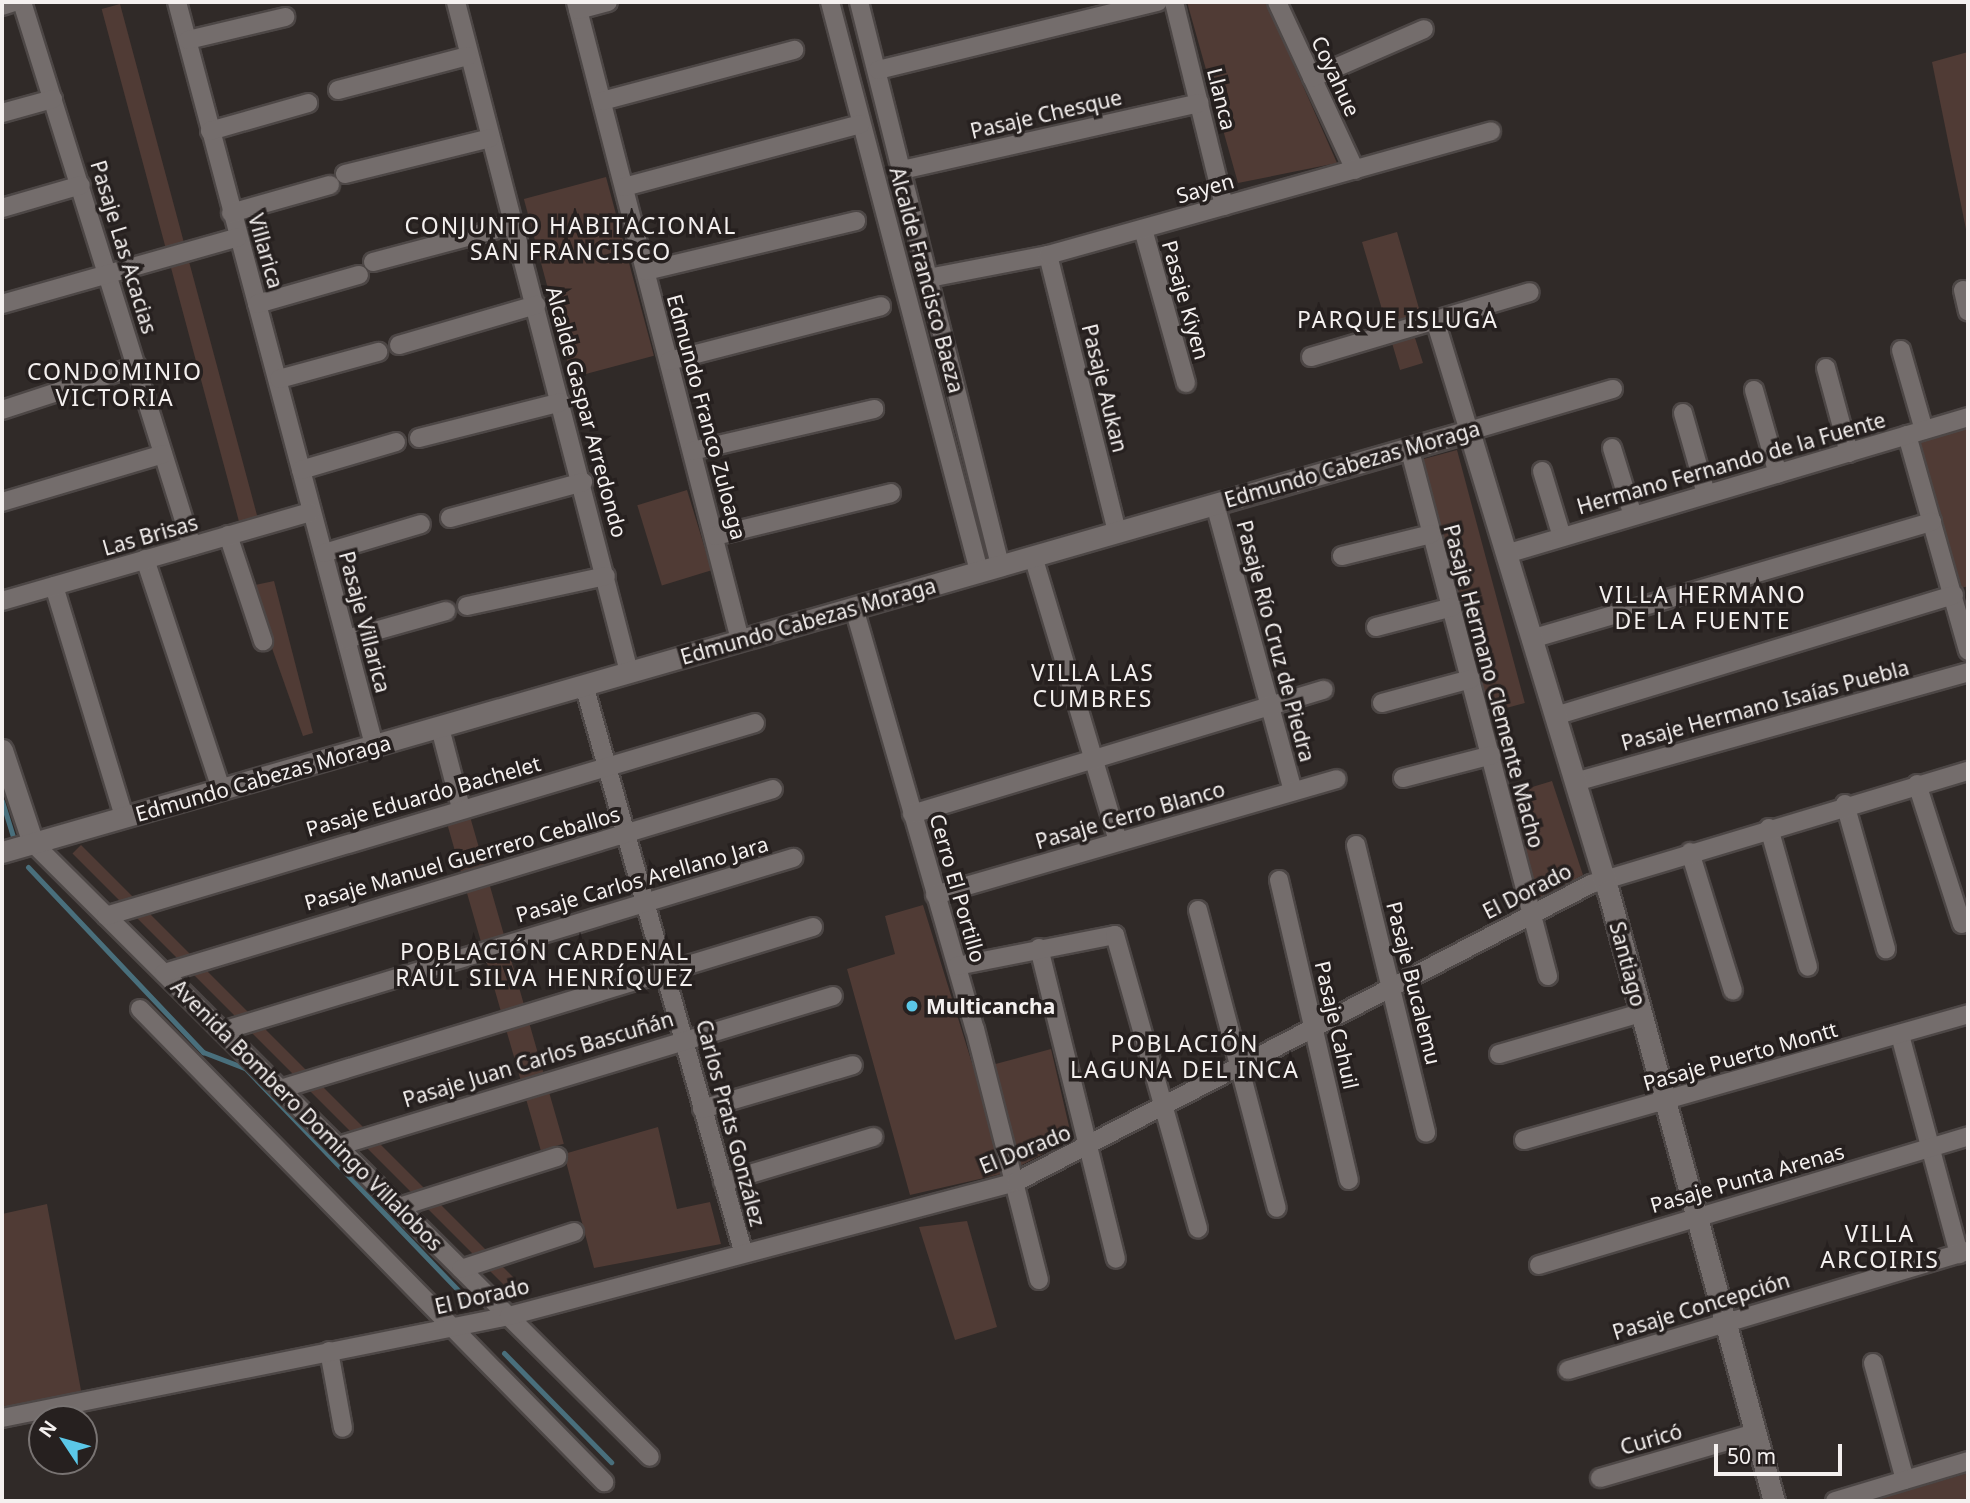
<!DOCTYPE html>
<html>
<head>
<meta charset="utf-8">
<style>
	body { margin:0 }
	#map { position:relative; width:1970px; height:1503px; overflow:hidden; background:#302a28; font-family:"Noto Sans",sans-serif }
	div>[style] { position:absolute }
	.green>* { inset:0; background:#503b35; transform-origin:0 0 }
	.stream>* { height:5px; margin:-2.5px; padding:0 2.5px; transform-origin:2.5px; border-radius:2.5px; background:#496f7c }
	.roads { filter:drop-shadow(2px 0 #4d4746) drop-shadow(-2px 0 #4d4746) drop-shadow(0 2px #4d4746) drop-shadow(0 -2px #4d4746) }
	.street>* { height:18px; margin:-9px; padding:0 9px; transform-origin:9px; border-radius:9px; background:#746d6c }
	.secondary>* { height:21px; margin:-10.5px; padding:0 10.5px; transform-origin:10.5px; border-radius:10.5px; background:#746d6c }
	.dots>* { width:19px; height:19px; translate:-50% -50%; box-sizing:border-box; border:4px solid #26201f; border-radius:50% }
	span { translate:-50% -50%; white-space:nowrap; text-align:center; line-height:1.15; -webkit-text-stroke:7px #26201f; paint-order:stroke }
	.street-label { font-size:21px; color:#f4f0ef }
	.poi-label { font-size:21px; color:#f4f0ef; font-weight:700 }
	.left { translate:0 -50%; text-align:left }
	.neighbourhood-label { font-size:23px; color:#f4f0ef; letter-spacing:2px }
	.frame { position:absolute; inset:0; border:4px solid #f4f0ef; pointer-events:none }
	.north { position:absolute; left:28px; top:1405px; width:70px; height:70px; box-sizing:border-box; background:#26201f; border:2px solid #787372; border-radius:50%; rotate:306deg; font-size:19px; font-weight:700; line-height:28px; text-align:center; color:#f4f0ef }
	.north::after { content:''; display:block; margin:auto; width:24px; height:32px; background:#5bc7e7; clip-path:polygon(50% 0,100% 100%,50% 72%,0 100%) }
	.scale { position:absolute; left:1714px; top:1444px; width:128px; height:32px; box-sizing:border-box; border:4px solid #f4f0ef; border-top:0; padding-left:9px; font-size:21px; line-height:24px; white-space:nowrap; color:#f4f0ef; -webkit-text-stroke:5px #26201f; paint-order:stroke }
</style>
</head>
<body>
<div id="map">
	<div class="green">
		<div style="clip-path:polygon(1187px 2px,1266px 2px,1337px 163px,1238px 183px)"></div>
		<div style="left:120px;top:4px;width:534px;height:19px;rotate:75deg"></div>
		<div style="clip-path:polygon(1968px 52px,1968px 239px,1932px 62px)"></div>
		<div style="left:606px;top:177px;width:185px;height:85px;rotate:75deg"></div>
		<div style="clip-path:polygon(1397px 232px,1420px 312px,1408px 316px,1423px 363px,1400px 370px,1362px 242px)"></div>
		<div style="clip-path:polygon(1968px 426px,1968px 586px,1962px 588px,1917px 442px)"></div>
		<div style="left:1457px;top:450px;width:262px;height:46px;rotate:75deg"></div>
		<div style="left:687px;top:490px;width:84px;height:52px;rotate:73deg"></div>
		<div style="clip-path:polygon(274px 581px,313px 733px,303px 736px,250px 586px)"></div>
		<div style="clip-path:polygon(1552px 781px,1583px 875px,1529px 904px,1502px 796px)"></div>
		<div style="left:469px;top:813px;width:344px;height:24px;rotate:74deg"></div>
		<div style="left:81px;top:845px;width:621px;height:12px;rotate:45deg"></div>
		<div style="clip-path:polygon(923px 905px,1006px 1173px,910px 1195px,847px 969px,895px 954px,885px 916px)"></div>
		<div style="clip-path:polygon(1051px 1049px,1072px 1139px,1016px 1168px,988px 1066px)"></div>
		<div style="clip-path:polygon(658px 1127px,677px 1209px,710px 1202px,721px 1244px,594px 1268px,564px 1154px)"></div>
		<div style="clip-path:polygon(47px 1204px,82px 1396px,2px 1413px,2px 1214px)"></div>
		<div style="clip-path:polygon(967px 1221px,997px 1327px,955px 1340px,919px 1227px)"></div>
		<div style="clip-path:polygon(1968px 1473px,1968px 1501px,1872px 1501px)"></div>
	</div>
	<div class="stream">
		<div style="left:2px;top:801px;width:44px;rotate:72.8deg"></div>
		<div style="left:28px;top:867px;width:255px;rotate:46.6deg"></div>
		<div style="left:203px;top:1052px;width:45px;rotate:20.9deg"></div>
		<div style="left:245px;top:1068px;width:316px;rotate:46.2deg"></div>
		<div style="left:504px;top:1353px;width:153px;rotate:45.5deg"></div>
	</div>
	<div class="roads">
		<div class="street">
			<div style="left:22px;top:2px;width:570px;rotate:72.65deg"></div>
			<div style="left:177px;top:2px;width:769px;rotate:75.15deg"></div>
			<div style="left:456px;top:2px;width:692px;rotate:75.52deg"></div>
			<div style="left:576px;top:2px;width:659px;rotate:75.58deg"></div>
			<div style="left:830px;top:2px;width:588px;rotate:75.33deg"></div>
			<div style="left:859px;top:2px;width:580px;rotate:75.94deg"></div>
			<div style="left:1174px;top:2px;width:210px;rotate:76.2deg"></div>
			<div style="left:1277px;top:2px;width:185px;rotate:65.1deg"></div>
			<div style="left:2px;top:6px;width:13px;rotate:-18deg"></div>
			<div style="left:578px;top:10px;width:31px;rotate:-15deg"></div>
			<div style="left:188px;top:40px;width:100px;rotate:-13.3deg"></div>
			<div style="left:878px;top:70px;width:288px;rotate:-13.7deg"></div>
			<div style="left:1312px;top:78px;width:122px;rotate:-23.6deg"></div>
			<div style="left:338px;top:90px;width:134px;rotate:-14.7deg"></div>
			<div style="left:602px;top:101px;width:199px;rotate:-14.9deg"></div>
			<div style="left:2px;top:113px;width:53px;rotate:-15.4deg"></div>
			<div style="left:210px;top:131px;width:102px;rotate:-15.9deg"></div>
			<div style="left:902px;top:170px;width:305px;rotate:-12.7deg"></div>
			<div style="left:345px;top:174px;width:149px;rotate:-13.9deg"></div>
			<div style="left:624px;top:187px;width:245px;rotate:-14.9deg"></div>
			<div style="left:2px;top:208px;width:82px;rotate:-16.2deg"></div>
			<div style="left:231px;top:213px;width:103px;rotate:-15.8deg"></div>
			<div style="left:1143px;top:229px;width:160px;rotate:74.4deg"></div>
			<div style="left:1048px;top:255px;width:284px;rotate:76deg"></div>
			<div style="left:373px;top:262px;width:144px;rotate:-14.9deg"></div>
			<div style="left:646px;top:271px;width:216px;rotate:-13.4deg"></div>
			<div style="left:929px;top:278px;width:121px;rotate:-10.9deg"></div>
			<div style="left:1048px;top:255px;width:460px;rotate:-15.6deg"></div>
			<div style="left:1963px;top:290px;width:22px;rotate:77deg"></div>
			<div style="left:2px;top:304px;width:245px;rotate:-15.8deg"></div>
			<div style="left:257px;top:304px;width:106px;rotate:-15.9deg"></div>
			<div style="left:1435px;top:320px;width:116px;rotate:73deg"></div>
			<div style="left:1469px;top:431px;width:150px;rotate:-16.3deg"></div>
			<div style="left:399px;top:345px;width:143px;rotate:-16.3deg"></div>
			<div style="left:1901px;top:350px;width:83px;rotate:74deg"></div>
			<div style="left:1311px;top:357px;width:228px;rotate:-16.5deg"></div>
			<div style="left:669px;top:361px;width:219px;rotate:-14.5deg"></div>
			<div style="left:1826px;top:368px;width:88px;rotate:74.9deg"></div>
			<div style="left:279px;top:379px;width:103px;rotate:-15.3deg"></div>
			<div style="left:1754px;top:390px;width:87px;rotate:74.1deg"></div>
			<div style="left:2px;top:410px;width:142px;rotate:-18.1deg"></div>
			<div style="left:1683px;top:413px;width:84px;rotate:74.1deg"></div>
			<div style="left:1907px;top:435px;width:224px;rotate:74.2deg"></div>
			<div style="left:419px;top:438px;width:146px;rotate:-14.2deg"></div>
			<div style="left:1409px;top:447px;width:547px;rotate:75.28deg"></div>
			<div style="left:1612px;top:448px;width:71px;rotate:72.8deg"></div>
			<div style="left:692px;top:451px;width:187px;rotate:-13deg"></div>
			<div style="left:301px;top:470px;width:99px;rotate:-16.4deg"></div>
			<div style="left:1542px;top:471px;width:69px;rotate:73.1deg"></div>
			<div style="left:2px;top:502px;width:168px;rotate:-16.6deg"></div>
			<div style="left:1215px;top:504px;width:297px;rotate:74.8deg"></div>
			<div style="left:450px;top:518px;width:138px;rotate:-15.1deg"></div>
			<div style="left:228px;top:535px;width:112px;rotate:71.7deg"></div>
			<div style="left:715px;top:536px;width:181px;rotate:-13.7deg"></div>
			<div style="left:324px;top:553px;width:101px;rotate:-16.6deg"></div>
			<div style="left:1506px;top:554px;width:482px;rotate:-16.5deg"></div>
			<div style="left:1033px;top:556px;width:298px;rotate:73.4deg"></div>
			<div style="left:1342px;top:556px;width:92px;rotate:-13.9deg"></div>
			<div style="left:145px;top:559px;width:242px;rotate:71.7deg"></div>
			<div style="left:54px;top:586px;width:241px;rotate:73.1deg"></div>
			<div style="left:2px;top:601px;width:321px;rotate:-16.1deg"></div>
			<div style="left:467px;top:606px;width:142px;rotate:-12.2deg"></div>
			<div style="left:854px;top:608px;width:438px;rotate:74deg"></div>
			<div style="left:975px;top:1029px;width:259px;rotate:75.7deg"></div>
			<div style="left:1376px;top:627px;width:79px;rotate:-14.7deg"></div>
			<div style="left:347px;top:639px;width:103px;rotate:-15.8deg"></div>
			<div style="left:1531px;top:639px;width:418px;rotate:-16.3deg"></div>
			<div style="left:584px;top:685px;width:588px;rotate:74.31deg"></div>
			<div style="left:1382px;top:703px;width:92px;rotate:-15.1deg"></div>
			<div style="left:1555px;top:716px;width:417px;rotate:-16.9deg"></div>
			<div style="left:440px;top:728px;width:83px;rotate:75.3deg"></div>
			<div style="left:1403px;top:778px;width:92px;rotate:-14.5deg"></div>
			<div style="left:1575px;top:782px;width:408px;rotate:-15.6deg"></div>
			<div style="left:1917px;top:784px;width:147px;rotate:72.2deg"></div>
			<div style="left:1845px;top:804px;width:151px;rotate:74.2deg"></div>
			<div style="left:912px;top:814px;width:430px;rotate:-16.8deg"></div>
			<div style="left:1769px;top:828px;width:144px;rotate:74.3deg"></div>
			<div style="left:33px;top:843px;width:870px;rotate:44.86deg"></div>
			<div style="left:1356px;top:845px;width:296px;rotate:76.3deg"></div>
			<div style="left:1690px;top:852px;width:145px;rotate:72.8deg"></div>
			<div style="left:1279px;top:880px;width:308px;rotate:76.9deg"></div>
			<div style="left:935px;top:895px;width:418px;rotate:-16.1deg"></div>
			<div style="left:1198px;top:910px;width:308px;rotate:75.2deg"></div>
			<div style="left:106px;top:916px;width:677px;rotate:-16.56deg"></div>
			<div style="left:1039px;top:948px;width:320px;rotate:76.1deg"></div>
			<div style="left:957px;top:966px;width:161px;rotate:-11.1deg"></div>
			<div style="left:1115px;top:935px;width:305px;rotate:74.2deg"></div>
			<div style="left:164px;top:973px;width:636px;rotate:-16.81deg"></div>
			<div style="left:140px;top:1009px;width:663px;rotate:45.55deg"></div>
			<div style="left:222px;top:1031px;width:597px;rotate:-16.86deg"></div>
			<div style="left:1900px;top:1035px;width:227px;rotate:74.9deg"></div>
			<div style="left:1499px;top:1054px;width:148px;rotate:-16.1deg"></div>
			<div style="left:280px;top:1089px;width:557px;rotate:-16.91deg"></div>
			<div style="left:702px;top:1109px;width:157px;rotate:-16.2deg"></div>
			<div style="left:1524px;top:1140px;width:462px;rotate:-15.8deg"></div>
			<div style="left:338px;top:1146px;width:517px;rotate:-16.86deg"></div>
			<div style="left:723px;top:1182px;width:157px;rotate:-16.7deg"></div>
			<div style="left:399px;top:1207px;width:166px;rotate:-17.6deg"></div>
			<div style="left:1539px;top:1265px;width:448px;rotate:-16.7deg"></div>
			<div style="left:461px;top:1269px;width:119px;rotate:-18.1deg"></div>
			<div style="left:329px;top:1351px;width:78px;rotate:79.7deg"></div>
			<div style="left:1873px;top:1363px;width:121px;rotate:74.7deg"></div>
			<div style="left:1568px;top:1370px;width:417px;rotate:-16.6deg"></div>
			<div style="left:2px;top:1418px;width:517px;rotate:-11.38deg"></div>
			<div style="left:509px;top:1316px;width:524px;rotate:-14.8deg"></div>
			<div style="left:1016px;top:1182px;width:648px;rotate:-27.4deg"></div>
			<div style="left:1591px;top:884px;width:394px;rotate:-16.7deg"></div>
			<div style="left:1600px;top:1478px;width:161px;rotate:-16.2deg"></div>
			<div style="left:1835px;top:1501px;width:139px;rotate:-16.7deg"></div>
		</div>
		<div class="secondary">
			<div style="left:2px;top:750px;width:98px;rotate:71.6deg"></div>
			<div style="left:2px;top:852px;width:1526px;rotate:-16.01deg"></div>
			<div style="left:1469px;top:431px;width:481px;rotate:73.2deg"></div>
			<div style="left:1608px;top:891px;width:632px;rotate:74.78deg"></div>
		</div>
	</div>
	<div class="dots">
		<div style="left:912px;top:1006px;background:#5bc7e7"></div>
	</div>
	<div class="street-label">
		<span style="left:1336px;top:76px;rotate:65deg">Coyahue</span>
		<span style="left:1222px;top:99px;rotate:76deg">Llanca</span>
		<span style="left:1046px;top:114px;rotate:-13deg">Pasaje Chesque</span>
		<span style="left:1205px;top:188px;rotate:-16deg">Sayen</span>
		<span style="left:124px;top:247px;rotate:73deg">Pasaje Las Acacias</span>
		<span style="left:266px;top:251px;rotate:74deg">Villarica</span>
		<span style="left:927px;top:280px;rotate:75deg">Alcalde Francisco Baeza</span>
		<span style="left:1186px;top:300px;rotate:74deg">Pasaje Kiyen</span>
		<span style="left:1105px;top:388px;rotate:76deg">Pasaje Aukan</span>
		<span style="left:587px;top:412px;rotate:75deg">Alcalde Gaspar Arredondo</span>
		<span style="left:707px;top:417px;rotate:75deg">Edmundo Franco Zuloaga</span>
		<span style="left:1731px;top:463px;rotate:-16deg">Hermano Fernando de la Fuente</span>
		<span style="left:1352px;top:464px;rotate:-16deg">Edmundo Cabezas Moraga</span>
		<span style="left:150px;top:535px;rotate:-16deg">Las Brisas</span>
		<span style="left:808px;top:621px;rotate:-16deg">Edmundo Cabezas Moraga</span>
		<span style="left:365px;top:622px;rotate:75deg">Pasaje Villarica</span>
		<span style="left:1276px;top:641px;rotate:75deg">Pasaje Río Cruz de Piedra</span>
		<span style="left:1494px;top:686px;rotate:75deg">Pasaje Hermano Clemente Macho</span>
		<span style="left:1765px;top:705px;rotate:-15deg">Pasaje Hermano Isaías Puebla</span>
		<span style="left:263px;top:778px;rotate:-16deg">Edmundo Cabezas Moraga</span>
		<span style="left:423px;top:796px;rotate:-16deg">Pasaje Eduardo Bachelet</span>
		<span style="left:1130px;top:815px;rotate:-16deg">Pasaje Cerro Blanco</span>
		<span style="left:462px;top:858px;rotate:-16deg">Pasaje Manuel Guerrero Ceballos</span>
		<span style="left:642px;top:879px;rotate:-16deg">Pasaje Carlos Arellano Jara</span>
		<span style="left:958px;top:888px;rotate:74deg">Cerro El Portillo</span>
		<span style="left:1527px;top:891px;rotate:-27deg">El Dorado</span>
		<span style="left:1628px;top:964px;rotate:75deg">Santiago</span>
		<span style="left:1414px;top:983px;rotate:76deg">Pasaje Bucalemu</span>
		<span style="left:1337px;top:1025px;rotate:77deg">Pasaje Cahuil</span>
		<span style="left:1740px;top:1056px;rotate:-16deg">Pasaje Puerto Montt</span>
		<span style="left:538px;top:1059px;rotate:-17deg">Pasaje Juan Carlos Bascuñán</span>
		<span style="left:307px;top:1115px;rotate:45deg">Avenida Bombero Domingo Villalobos</span>
		<span style="left:731px;top:1123px;rotate:75deg">Carlos Prats González</span>
		<span style="left:1025px;top:1149px;rotate:-22deg">El Dorado</span>
		<span style="left:1747px;top:1178px;rotate:-16deg">Pasaje Punta Arenas</span>
		<span style="left:482px;top:1296px;rotate:-13deg">El Dorado</span>
		<span style="left:1701px;top:1306px;rotate:-17deg">Pasaje Concepción</span>
		<span style="left:1651px;top:1439px;rotate:-16deg">Curicó</span>
	</div>
	<div class="poi-label">
		<span class="left" style="left:926px;top:1006px">Multicancha</span>
	</div>
	<div class="neighbourhood-label">
		<span style="left:571px;top:238px">CONJUNTO HABITACIONAL<br>SAN FRANCISCO</span>
		<span style="left:1398px;top:319px">PARQUE ISLUGA</span>
		<span style="left:115px;top:384px">CONDOMINIO<br>VICTORIA</span>
		<span style="left:1703px;top:607px">VILLA HERMANO<br>DE LA FUENTE</span>
		<span style="left:1093px;top:685px">VILLA LAS<br>CUMBRES</span>
		<span style="left:545px;top:964px">POBLACIÓN CARDENAL<br>RAÚL SILVA HENRÍQUEZ</span>
		<span style="left:1185px;top:1056px">POBLACIÓN<br>LAGUNA DEL INCA</span>
		<span style="left:1880px;top:1246px">VILLA<br>ARCOIRIS</span>
	</div>
	<div class="frame"></div>
	<div class="north">N</div>
	<div class="scale">50 m</div>
</div>
</body>
</html>
